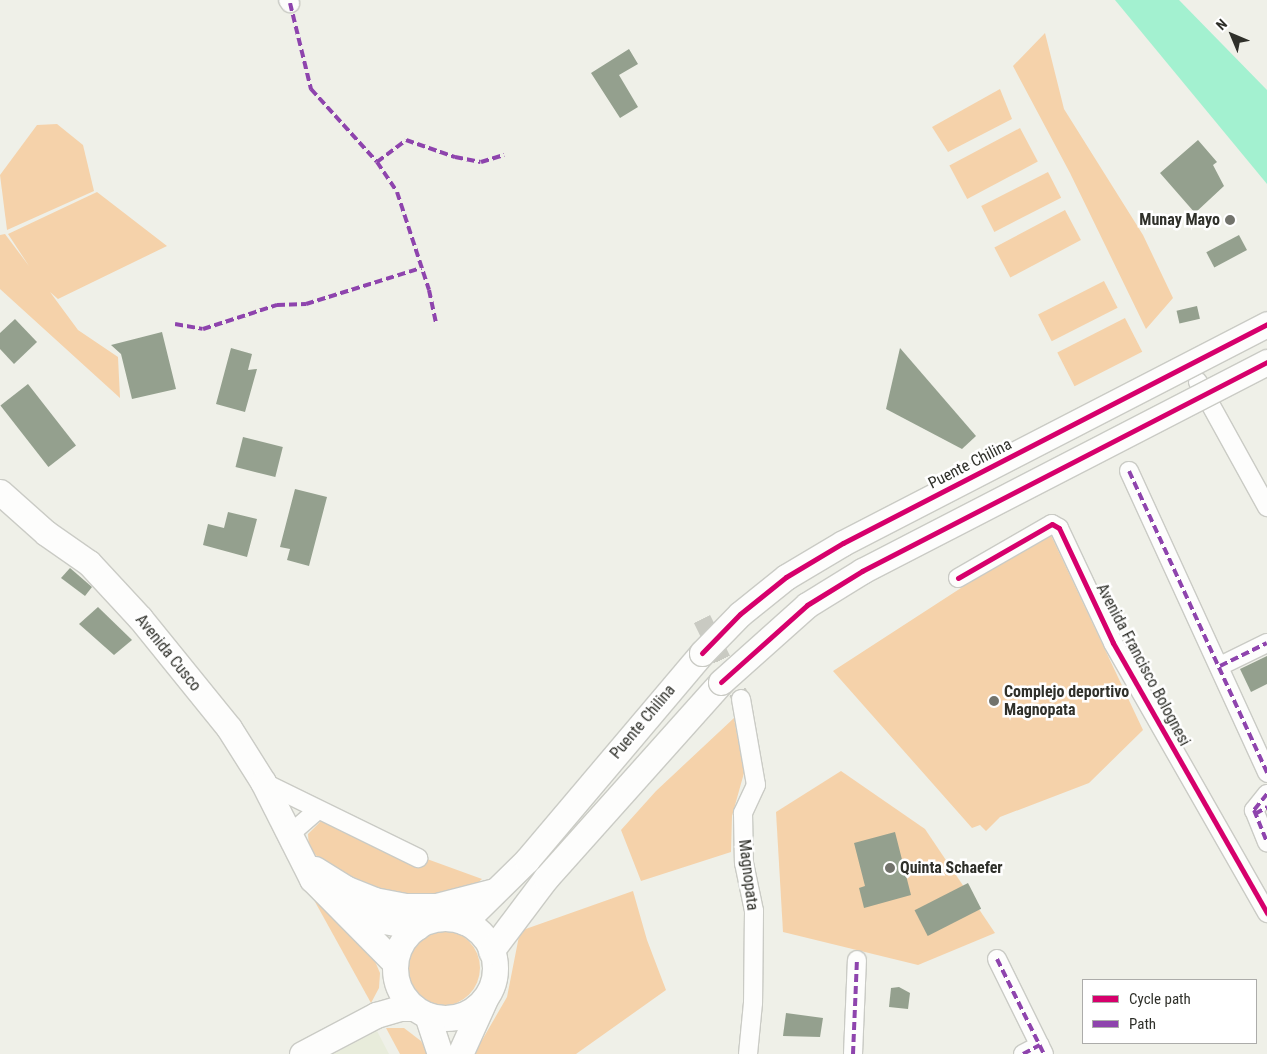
<!DOCTYPE html>
<html>
<head>
<meta charset="utf-8">
<style>
	body { margin:0 }
	#map { position:relative; width:1267px; height:1054px; overflow:hidden; background:#eff0e8; font-family:"Roboto Condensed",sans-serif }
	div>[style] { position:absolute }
	.built>* { inset:0; background:#e8ecdb }
	.green>* { inset:0; background:#f5d2aa; transform-origin:0 0 }
	.round { border-radius:50% }
	.water>* { inset:0; background:#a3f1d0 }
	.building>* { inset:0; background:#94a08e; transform-origin:0 0 }
	.street-tunnel>* { height:18px; margin-top:-9px; transform-origin:0; background:repeating-linear-gradient(90deg,#c9cac2 0 18px,transparent 0 27px) }
	.roads { filter:drop-shadow(1px 0 #cacbc5) drop-shadow(-1px 0 #cacbc5) drop-shadow(0 1px #cacbc5) drop-shadow(0 -1px #cacbc5) }
	.street>* { height:18px; margin:-9px; padding:0 9px; transform-origin:9px; border-radius:9px; background:#fdfdfc }
	.secondary>* { height:25px; margin:-12.5px; padding:0 12.5px; transform-origin:12.5px; border-radius:12.5px; background:#fdfdfc }
	.secondary>.ring { margin:-12.5px; padding:0; box-sizing:content-box; background:none; border:25px solid #fdfdfc; border-radius:50% }
	.bridges { filter:drop-shadow(1px 0 #cacbc5) drop-shadow(-1px 0 #cacbc5) drop-shadow(0 1px #cacbc5) drop-shadow(0 -1px #cacbc5) }
	.secondary-bridge>* { height:25px; margin:-12.5px; padding:0 12.5px; transform-origin:12.5px; border-radius:12.5px; background:#fdfdfc }
	.quiet>* { height:4px; margin-top:-2px; transform-origin:0; background:repeating-linear-gradient(90deg,#8e44ad 0 8px,transparent 0 12px) }
	.cycleway>* { height:5px; margin:-2.5px; padding:0 2.5px; transform-origin:2.5px; border-radius:2.5px; background:#d6006c }
	.dots>* { width:14px; height:14px; translate:-50% -50%; box-sizing:border-box; border:2px solid #fff; border-radius:50% }
	span { translate:-50% -50%; white-space:nowrap; text-align:center; line-height:1.15; -webkit-text-stroke:5px #fff; paint-order:stroke }
	.poi-label { font-size:16px; color:#2f302a; font-weight:700 }
	.right { translate:-100% -50%; text-align:right }
	.left { translate:0 -50%; text-align:left }
	.street-label { font-size:16px; color:#2f302a }
	.legend { position:absolute; left:1082px; top:979px; width:175px; height:65px; box-sizing:border-box; background:#fff; border:1px solid #acacaa; margin:0; padding:6px 9px; list-style:none; font-size:15px; color:#2f302a }
	.legend li { display:flex; align-items:center; gap:10px; height:25px }
	.legend b { width:25px; border:1px solid #acacaa }
	.north { position:absolute; left:1207px; top:10px; width:50px; height:50px; -webkit-text-stroke:4px #fff; paint-order:stroke; rotate:315deg; font-size:14px; font-weight:700; line-height:20px; text-align:center; color:#2f302a }
	.north::after { content:''; display:block; margin:auto; width:18px; height:22px; background:#2f302a; clip-path:polygon(50% 0,100% 100%,50% 72%,0 100%) }
</style>
</head>
<body>
<div id="map">
	<div class="built">
		<div style="clip-path:polygon(377px 1031px,389px 1054px,333px 1054px)"></div>
	</div>
	<div class="green">
		<div style="clip-path:polygon(1045px 33px,1064px 109px,1143px 235px,1173px 298px,1146px 329px,1070px 173px,1013px 66px)"></div>
		<div style="clip-path:polygon(1000px 89px,1012px 119px,948px 152px,932px 127px)"></div>
		<div style="clip-path:polygon(57px 124px,83px 145px,94px 191px,7px 230px,0 175px,37px 125px)"></div>
		<div style="left:1020px;top:128px;width:38px;height:80px;rotate:62deg"></div>
		<div style="left:1048px;top:172px;width:29px;height:75px;rotate:63deg"></div>
		<div style="clip-path:polygon(97px 192px,167px 246px,58px 299px,50px 292px,78px 330px,118px 357px,120px 398px,0 289px,0 235px,5px 234px,29px 266px,8px 234px)"></div>
		<div style="left:1065px;top:210px;width:34px;height:80px;rotate:62deg"></div>
		<div style="left:1104px;top:281px;width:30px;height:74px;rotate:63deg"></div>
		<div style="left:1125px;top:318px;width:38px;height:76px;rotate:63deg"></div>
		<div style="clip-path:polygon(1049px 531px,1143px 730px,1089px 783px,1000px 817px,986px 831px,980px 825px,972px 828px,833px 671px)"></div>
		<div style="clip-path:polygon(734px 718px,744px 773px,732px 816px,731px 852px,641px 881px,621px 830px,656px 791px)"></div>
		<div style="clip-path:polygon(841px 771px,925px 829px,995px 933px,918px 965px,783px 932px,776px 812px)"></div>
		<div style="clip-path:polygon(321px 821px,418px 866px,427px 859px,482px 879px,471px 889px,429px 899px,380px 895px,335px 875px,309px 848px,308px 834px)"></div>
		<div style="clip-path:polygon(633px 891px,647px 940px,666px 990px,576px 1054px,474px 1054px,507px 997px,520px 931px)"></div>
		<div style="clip-path:polygon(314px 900px,374px 959px,380px 973px,379px 988px,371px 1003px)"></div>
		<div class="round" style="left:404px;top:930px;width:76px;height:76px"></div>
		<div style="clip-path:polygon(386px 1028px,404px 1028px,421px 1041px,428px 1054px,400px 1054px)"></div>
	</div>
	<div class="water">
		<div style="clip-path:polygon(1115px 0,1179px 0,1267px 90px,1267px 184px)"></div>
	</div>
	<div class="building">
		<div style="clip-path:polygon(629px 49px,638px 64px,619px 75px,638px 107px,620px 118px,591px 73px)"></div>
		<div style="clip-path:polygon(1198px 140px,1217px 162px,1213px 165px,1224px 186px,1195px 213px,1160px 173px)"></div>
		<div style="left:1239px;top:235px;width:17px;height:37px;rotate:62deg"></div>
		<div style="left:1197px;top:306px;width:13px;height:21px;rotate:77deg"></div>
		<div style="clip-path:polygon(15px 319px,37px 342px,14px 364px,0 349px,0 333px)"></div>
		<div style="clip-path:polygon(162px 332px,176px 389px,132px 399px,121px 354px,111px 345px)"></div>
		<div style="clip-path:polygon(231px 348px,252px 354px,248px 370px,257px 369px,245px 412px,216px 404px)"></div>
		<div style="clip-path:polygon(900px 348px,976px 436px,962px 449px,886px 409px)"></div>
		<div style="left:28px;top:384px;width:78px;height:35px;rotate:52deg"></div>
		<div style="left:243px;top:437px;width:41px;height:31px;rotate:14deg"></div>
		<div style="clip-path:polygon(295px 489px,327px 497px,309px 566px,287px 560px,290px 549px,280px 547px)"></div>
		<div style="clip-path:polygon(228px 512px,257px 519px,247px 557px,203px 545px,208px 524px,224px 528px)"></div>
		<div style="clip-path:polygon(70px 568px,92px 587px,85px 596px,61px 578px)"></div>
		<div style="clip-path:polygon(98px 607px,132px 640px,114px 655px,79px 624px)"></div>
		<div style="clip-path:polygon(1267px 656px,1267px 684px,1251px 692px,1240px 669px)"></div>
		<div style="clip-path:polygon(895px 832px,911px 895px,864px 908px,859px 888px,865px 886px,854px 843px)"></div>
		<div style="left:968px;top:883px;width:29px;height:60px;rotate:63deg"></div>
		<div style="clip-path:polygon(899px 987px,910px 993px,908px 1009px,889px 1007px,891px 988px)"></div>
		<div style="clip-path:polygon(786px 1013px,823px 1018px,820px 1037px,783px 1036px)"></div>
	</div>
	<div class="street-tunnel">
		<div style="left:702px;top:619px;width:89px;rotate:64deg"></div>
	</div>
	<div class="roads">
		<div class="street">
			<div style="left:288px;top:0;width:4px;rotate:56deg"></div>
			<div style="left:1198px;top:382px;width:143px;rotate:61.1deg"></div>
			<div style="left:1129px;top:471px;width:332px;rotate:65.4deg"></div>
			<div style="left:958px;top:578px;width:108px;rotate:-29.9deg"></div>
			<div style="left:1052px;top:524px;width:8px;rotate:30deg"></div>
			<div style="left:1059px;top:528px;width:127px;rotate:64.8deg"></div>
			<div style="left:1113px;top:643px;width:311px;rotate:60.3deg"></div>
			<div style="left:1220px;top:666px;width:52px;rotate:-26.1deg"></div>
			<div style="left:741px;top:699px;width:87px;rotate:80.1deg"></div>
			<div style="left:756px;top:785px;width:31px;rotate:115deg"></div>
			<div style="left:743px;top:813px;width:50px;rotate:88.9deg"></div>
			<div style="left:744px;top:863px;width:49px;rotate:78.2deg"></div>
			<div style="left:754px;top:911px;width:92px;rotate:90.6deg"></div>
			<div style="left:753px;top:1003px;width:51px;rotate:95.6deg"></div>
			<div style="left:263px;top:782px;width:173px;rotate:26.1deg"></div>
			<div style="left:1267px;top:794px;width:21px;rotate:129deg"></div>
			<div style="left:1254px;top:810px;width:35px;rotate:68deg"></div>
			<div style="left:289px;top:835px;width:38px;rotate:-41deg"></div>
			<div style="left:997px;top:959px;width:106px;rotate:63.7deg"></div>
			<div style="left:853px;top:1054px;width:94px;rotate:-87.6deg"></div>
			<div style="left:1023px;top:1054px;width:19px;rotate:-28deg"></div>
		</div>
		<div class="secondary">
			<div style="left:0;top:492px;width:62px;rotate:41.7deg"></div>
			<div style="left:46px;top:533px;width:52px;rotate:34.9deg"></div>
			<div style="left:89px;top:563px;width:75px;rotate:47.2deg"></div>
			<div style="left:140px;top:618px;width:141px;rotate:51deg"></div>
			<div style="left:229px;top:728px;width:64px;rotate:57.8deg"></div>
			<div style="left:263px;top:782px;width:109px;rotate:63.2deg"></div>
			<div style="left:312px;top:879px;width:118px;rotate:45.3deg"></div>
			<div style="left:315px;top:869px;width:36px;rotate:32deg"></div>
			<div style="left:345px;top:888px;width:31px;rotate:22deg"></div>
			<div style="left:374px;top:900px;width:32px;rotate:11deg"></div>
			<div style="left:405px;top:906px;width:31px"></div>
			<div style="left:436px;top:906px;width:60px;rotate:-14.5deg"></div>
			<div style="left:344px;top:899px;width:40px;rotate:32deg"></div>
			<div style="left:378px;top:920px;width:40px;rotate:10deg"></div>
			<div class="ring" style="left:395px;top:918px;width:75px;height:75px"></div>
			<div style="left:464px;top:922px;width:88px;rotate:-44.5deg"></div>
			<div style="left:527px;top:860px;width:271px;rotate:-49.8deg"></div>
			<div style="left:491px;top:951px;width:91px;rotate:-53deg"></div>
			<div style="left:546px;top:878px;width:263px;rotate:-48.2deg"></div>
			<div style="left:427px;top:1015px;width:41px;rotate:71.6deg"></div>
			<div style="left:302px;top:1054px;width:84px;rotate:-27.8deg"></div>
			<div style="left:376px;top:1015px;width:26px;rotate:-16deg"></div>
			<div style="left:401px;top:1008px;width:14px"></div>
			<div style="left:460px;top:1054px;width:60px;rotate:-65.6deg"></div>
		</div>
	</div>
	<div class="bridges">
		<div class="secondary-bridge">
			<div style="left:702px;top:653px;width:54px;rotate:-45.7deg"></div>
			<div style="left:740px;top:614px;width:59px;rotate:-38.8deg"></div>
			<div style="left:786px;top:577px;width:66px;rotate:-30.8deg"></div>
			<div style="left:843px;top:543px;width:477px;rotate:-27.3deg"></div>
			<div style="left:721px;top:682px;width:115px;rotate:-41.8deg"></div>
			<div style="left:807px;top:605px;width:65px;rotate:-31.7deg"></div>
			<div style="left:862px;top:571px;width:456px;rotate:-27.3deg"></div>
		</div>
	</div>
	<div class="quiet">
		<div style="left:290px;top:3px;width:89px;rotate:76.3deg"></div>
		<div style="left:311px;top:89px;width:98px;rotate:47.9deg"></div>
		<div style="left:377px;top:162px;width:36px;rotate:56deg"></div>
		<div style="left:397px;top:192px;width:103px;rotate:71.9deg"></div>
		<div style="left:429px;top:290px;width:35px;rotate:78deg"></div>
		<div style="left:377px;top:162px;width:36px;rotate:-37deg"></div>
		<div style="left:406px;top:140px;width:52px;rotate:19.1deg"></div>
		<div style="left:455px;top:157px;width:26px;rotate:11deg"></div>
		<div style="left:481px;top:162px;width:24px;rotate:-17deg"></div>
		<div style="left:175px;top:324px;width:28px;rotate:10deg"></div>
		<div style="left:203px;top:329px;width:78px;rotate:-18deg"></div>
		<div style="left:277px;top:305px;width:29px;rotate:-2deg"></div>
		<div style="left:306px;top:304px;width:121px;rotate:-17.4deg"></div>
		<div style="left:1129px;top:471px;width:332px;rotate:65.4deg"></div>
		<div style="left:1220px;top:666px;width:52px;rotate:-26.1deg"></div>
		<div style="left:1267px;top:794px;width:21px;rotate:129deg"></div>
		<div style="left:1254px;top:810px;width:35px;rotate:68deg"></div>
		<div style="left:1255px;top:814px;width:14px;rotate:-30deg"></div>
		<div style="left:997px;top:959px;width:106px;rotate:63.7deg"></div>
		<div style="left:853px;top:1054px;width:94px;rotate:-87.6deg"></div>
		<div style="left:1023px;top:1054px;width:19px;rotate:-28deg"></div>
	</div>
	<div class="cycleway">
		<div style="left:958px;top:578px;width:108px;rotate:-29.9deg"></div>
		<div style="left:1052px;top:524px;width:8px;rotate:30deg"></div>
		<div style="left:1059px;top:528px;width:127px;rotate:64.8deg"></div>
		<div style="left:1113px;top:643px;width:311px;rotate:60.3deg"></div>
		<div style="left:702px;top:653px;width:54px;rotate:-45.7deg"></div>
		<div style="left:740px;top:614px;width:59px;rotate:-38.8deg"></div>
		<div style="left:786px;top:577px;width:66px;rotate:-30.8deg"></div>
		<div style="left:843px;top:543px;width:477px;rotate:-27.3deg"></div>
		<div style="left:721px;top:682px;width:115px;rotate:-41.8deg"></div>
		<div style="left:807px;top:605px;width:65px;rotate:-31.7deg"></div>
		<div style="left:862px;top:571px;width:456px;rotate:-27.3deg"></div>
	</div>
	<div class="dots">
		<div style="left:1230px;top:220px;background:#72736c"></div>
		<div style="left:994px;top:701px;background:#72736c"></div>
		<div style="left:890px;top:868px;background:#72736c"></div>
	</div>
	<div class="poi-label">
		<span class="right" style="left:1220px;top:220px">Munay Mayo</span>
		<span class="left" style="left:1004px;top:701px">Complejo deportivo<br>Magnopata</span>
		<span class="left" style="left:900px;top:868px">Quinta Schaefer</span>
	</div>
	<div class="street-label">
		<span style="left:970px;top:464px;rotate:-27deg">Puente Chilina</span>
		<span style="left:168px;top:653px;rotate:51deg">Avenida Cusco</span>
		<span style="left:1143px;top:665px;rotate:62deg">Avenida Francisco Bolognesi</span>
		<span style="left:643px;top:722px;rotate:-50deg">Puente Chilina</span>
		<span style="left:748px;top:875px;rotate:83deg">Magnopata</span>
	</div>
	<ul class="legend">
	<li><b style="height:6px;background:#d6006c"></b>Cycle path</li>
	<li><b style="height:6px;background:#8e44ad"></b>Path</li>
	</ul>
	<div class="north">N</div>
</div>
</body>
</html>
